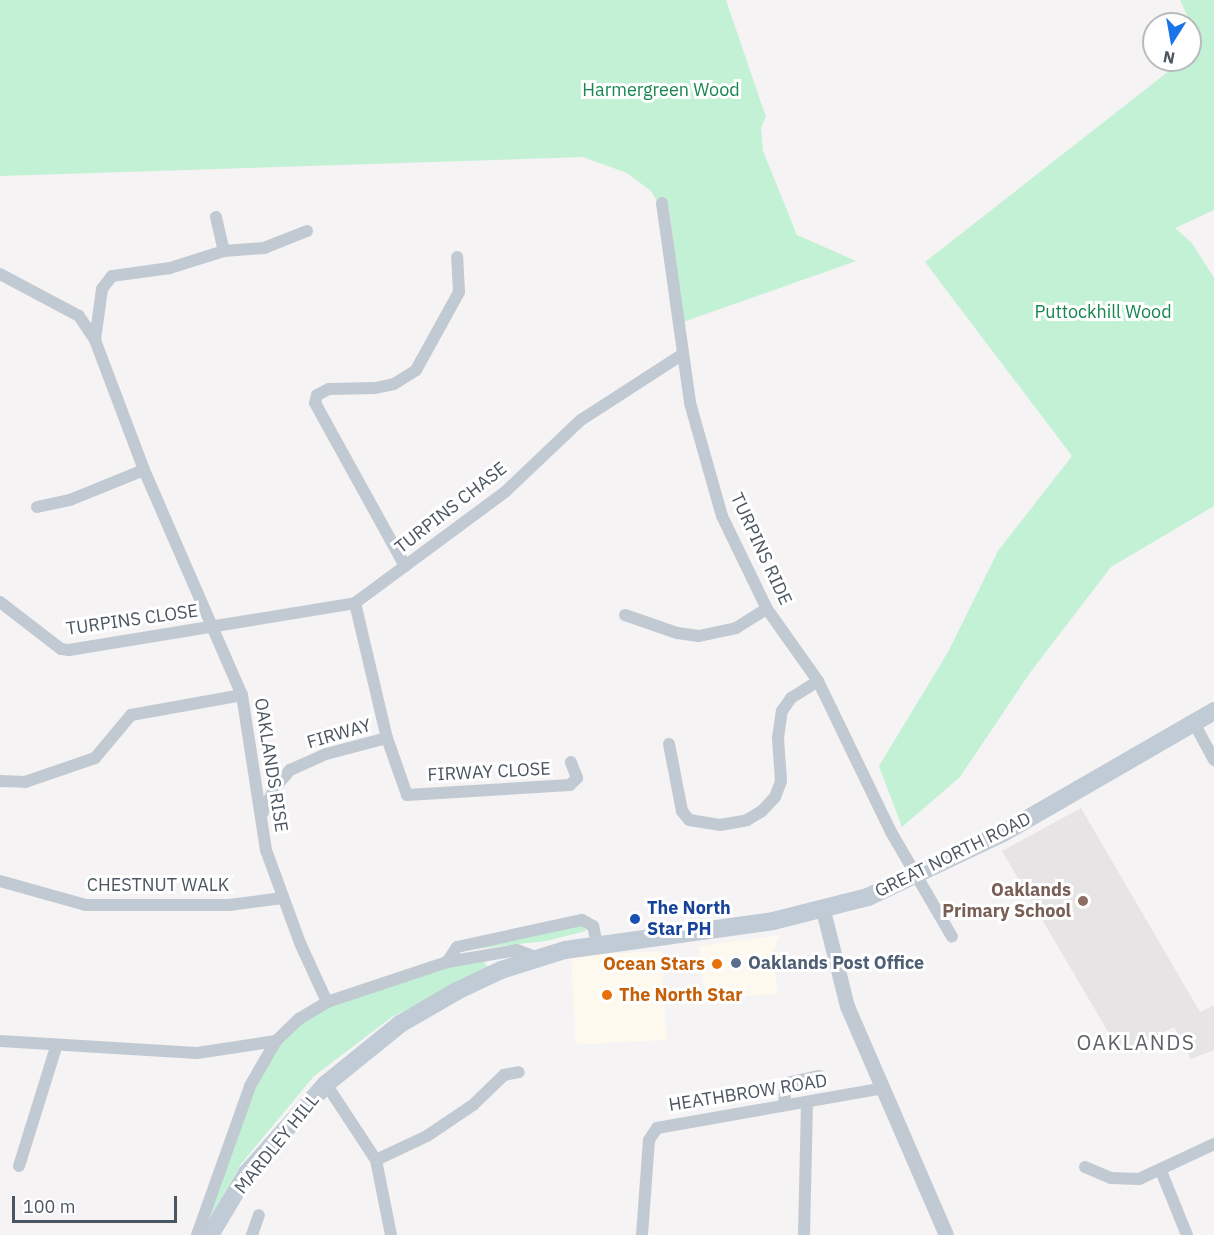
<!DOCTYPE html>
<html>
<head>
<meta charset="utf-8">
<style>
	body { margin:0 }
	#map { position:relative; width:1214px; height:1235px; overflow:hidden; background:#f5f3f3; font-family:"IBM Plex Sans",sans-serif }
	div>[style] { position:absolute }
	.commercial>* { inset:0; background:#fdf9ef; transform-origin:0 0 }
	.education>* { inset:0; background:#e6e4e5 }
	.green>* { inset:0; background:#c3f1d5 }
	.minor>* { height:12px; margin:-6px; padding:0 6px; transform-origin:6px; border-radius:6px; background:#c1cad2 }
	.tertiary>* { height:15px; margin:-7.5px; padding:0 7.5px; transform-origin:7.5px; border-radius:7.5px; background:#c1cad2 }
	.secondary>* { height:18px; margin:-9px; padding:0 9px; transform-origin:9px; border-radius:9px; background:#c1cbd6 }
	.dots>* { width:16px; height:16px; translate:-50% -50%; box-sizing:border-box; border:3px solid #fff; border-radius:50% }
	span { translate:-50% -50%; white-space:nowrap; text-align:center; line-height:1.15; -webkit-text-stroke:6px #fff; paint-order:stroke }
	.park-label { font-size:18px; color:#17864f }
	.street-label { font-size:18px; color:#4a5661 }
	.education-label { font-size:18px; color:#785e54; font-weight:700 }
	.right { translate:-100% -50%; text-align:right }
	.transit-label { font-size:18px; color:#164399; font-weight:700 }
	.left { translate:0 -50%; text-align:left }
	.service-label { font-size:18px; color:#4e5e75; font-weight:700 }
	.food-label { font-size:18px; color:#c56008; font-weight:700 }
	.quarter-label { font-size:21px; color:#5f6368; letter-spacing:1.5px }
	.north { position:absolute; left:1142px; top:12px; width:60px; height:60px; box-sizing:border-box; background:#fff; border:2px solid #b7bbc0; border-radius:50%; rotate:191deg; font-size:16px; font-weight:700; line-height:24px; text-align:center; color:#4a5661 }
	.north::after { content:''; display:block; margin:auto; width:21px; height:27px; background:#1a73e8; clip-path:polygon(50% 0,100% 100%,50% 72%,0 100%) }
	.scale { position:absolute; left:12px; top:1196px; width:165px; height:27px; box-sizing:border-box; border:3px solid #4a5661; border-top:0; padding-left:8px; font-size:18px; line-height:21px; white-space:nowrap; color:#4a5661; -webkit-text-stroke:4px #fff; paint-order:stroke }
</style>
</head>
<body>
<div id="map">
	<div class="commercial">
		<div style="clip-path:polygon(780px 935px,773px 951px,778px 994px,705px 998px,699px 946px)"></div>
		<div style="left:662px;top:951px;width:89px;height:91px;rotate:87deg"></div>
	</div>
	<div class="education">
		<div style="clip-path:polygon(1081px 808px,1200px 1012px,1214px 1005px,1214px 1050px,1191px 1059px,1174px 1027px,1121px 1054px,1002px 851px)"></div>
	</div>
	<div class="green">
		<div style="clip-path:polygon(0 0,726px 0,766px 117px,761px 128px,763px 151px,797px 235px,856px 261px,683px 322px,669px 206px,660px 206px,651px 191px,627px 173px,583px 157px,0 176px)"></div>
		<div style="clip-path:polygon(1180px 0,1214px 0,1214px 210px,1175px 228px,1192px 243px,1214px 278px,1214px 506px,1111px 567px,1029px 674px,960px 777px,902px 827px,879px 766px,948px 652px,998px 551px,1072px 456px,925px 262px,1183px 60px,1190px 60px,1190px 54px,1201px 46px)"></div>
		<div style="clip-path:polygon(582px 925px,586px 931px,546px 941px,467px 950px)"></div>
		<div style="clip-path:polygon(482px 959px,488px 968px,392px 1017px,314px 1076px,241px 1164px,205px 1226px,240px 1119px,276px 1049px,304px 1021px,330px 1006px,456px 962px)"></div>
	</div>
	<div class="minor">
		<div style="left:662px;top:203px;width:202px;rotate:82deg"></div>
		<div style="left:690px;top:403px;width:117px;rotate:74.2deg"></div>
		<div style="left:722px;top:516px;width:103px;rotate:64.2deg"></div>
		<div style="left:767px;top:609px;width:88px;rotate:54.7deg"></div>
		<div style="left:818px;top:681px;width:168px;rotate:64.2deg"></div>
		<div style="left:891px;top:832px;width:121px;rotate:59.8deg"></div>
		<div style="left:216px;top:217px;width:35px;rotate:77deg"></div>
		<div style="left:307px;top:231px;width:46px;rotate:158.4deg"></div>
		<div style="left:264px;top:248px;width:40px;rotate:175.7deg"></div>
		<div style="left:224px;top:251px;width:57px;rotate:162.5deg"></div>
		<div style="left:170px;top:268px;width:59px;rotate:172.1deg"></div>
		<div style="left:112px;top:276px;width:16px;rotate:128deg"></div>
		<div style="left:102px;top:289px;width:51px;rotate:97.8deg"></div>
		<div style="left:95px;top:340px;width:139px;rotate:69.3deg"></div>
		<div style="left:144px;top:470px;width:245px;rotate:66.5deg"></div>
		<div style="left:242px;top:695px;width:157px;rotate:81.2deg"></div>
		<div style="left:266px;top:850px;width:99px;rotate:69.9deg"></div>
		<div style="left:300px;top:943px;width:65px;rotate:65.4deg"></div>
		<div style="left:0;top:274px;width:89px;rotate:28deg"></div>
		<div style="left:79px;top:316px;width:29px;rotate:56deg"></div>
		<div style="left:37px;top:507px;width:34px;rotate:-12deg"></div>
		<div style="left:70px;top:500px;width:80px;rotate:-22.1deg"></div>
		<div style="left:405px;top:566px;width:186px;rotate:-118.9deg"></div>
		<div style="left:315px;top:403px;width:8px;rotate:-76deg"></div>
		<div style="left:317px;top:395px;width:13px;rotate:-27deg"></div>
		<div style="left:329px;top:389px;width:46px;rotate:-1.2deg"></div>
		<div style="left:375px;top:388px;width:19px;rotate:-12deg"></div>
		<div style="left:394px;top:384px;width:26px;rotate:-32deg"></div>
		<div style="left:416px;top:370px;width:89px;rotate:-61.1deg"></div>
		<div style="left:459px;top:292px;width:35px;rotate:-93deg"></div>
		<div style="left:0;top:602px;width:77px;rotate:37.6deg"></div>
		<div style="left:61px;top:649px;width:8px;rotate:7deg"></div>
		<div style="left:69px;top:650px;width:290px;rotate:-9.3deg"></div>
		<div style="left:355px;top:603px;width:187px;rotate:-36.5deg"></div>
		<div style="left:505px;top:492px;width:105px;rotate:-43.5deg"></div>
		<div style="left:581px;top:420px;width:121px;rotate:-32.9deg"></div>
		<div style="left:355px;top:603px;width:139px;rotate:76.7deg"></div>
		<div style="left:387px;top:738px;width:60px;rotate:70.7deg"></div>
		<div style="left:407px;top:795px;width:163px;rotate:-3.5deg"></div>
		<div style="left:570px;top:785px;width:10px;rotate:-45deg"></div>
		<div style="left:577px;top:778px;width:17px;rotate:-111deg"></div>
		<div style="left:625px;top:615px;width:55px;rotate:19.1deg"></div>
		<div style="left:677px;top:633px;width:22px;rotate:8deg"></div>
		<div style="left:699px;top:636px;width:38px;rotate:-12deg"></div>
		<div style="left:736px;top:628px;width:36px;rotate:-32deg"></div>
		<div style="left:1194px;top:723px;width:42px;rotate:61.6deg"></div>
		<div style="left:669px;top:744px;width:68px;rotate:79deg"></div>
		<div style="left:682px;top:811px;width:11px;rotate:52deg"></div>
		<div style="left:689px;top:820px;width:31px;rotate:9deg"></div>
		<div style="left:720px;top:825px;width:27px;rotate:-10deg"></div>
		<div style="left:747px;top:820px;width:17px;rotate:-31deg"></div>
		<div style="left:762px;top:811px;width:19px;rotate:-47deg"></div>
		<div style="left:775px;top:797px;width:17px;rotate:-69deg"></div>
		<div style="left:781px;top:781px;width:43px;rotate:-94deg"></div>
		<div style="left:778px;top:738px;width:27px;rotate:-82deg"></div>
		<div style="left:782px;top:711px;width:16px;rotate:-55deg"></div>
		<div style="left:791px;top:698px;width:32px;rotate:-32deg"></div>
		<div style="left:0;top:781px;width:25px;rotate:2deg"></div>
		<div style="left:25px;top:782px;width:74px;rotate:-18.9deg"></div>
		<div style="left:95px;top:758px;width:56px;rotate:-50.1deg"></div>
		<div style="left:131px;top:715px;width:113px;rotate:-10.2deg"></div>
		<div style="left:261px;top:816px;width:30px;rotate:-64deg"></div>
		<div style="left:274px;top:789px;width:25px;rotate:-50deg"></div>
		<div style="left:290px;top:770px;width:39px;rotate:-24deg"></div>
		<div style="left:326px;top:754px;width:63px;rotate:-14.7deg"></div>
		<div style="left:0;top:881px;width:89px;rotate:15.6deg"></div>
		<div style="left:86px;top:905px;width:143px"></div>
		<div style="left:229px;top:905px;width:54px;rotate:-7.4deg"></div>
		<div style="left:447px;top:962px;width:18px;rotate:-56deg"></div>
		<div style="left:457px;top:947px;width:128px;rotate:-12.2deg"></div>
		<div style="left:582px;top:920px;width:13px;rotate:29deg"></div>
		<div style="left:593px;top:926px;width:18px;rotate:77deg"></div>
		<div style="left:0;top:1041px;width:197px;rotate:3.5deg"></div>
		<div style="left:197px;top:1053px;width:80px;rotate:-8.6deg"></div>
		<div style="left:326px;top:1084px;width:91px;rotate:56.7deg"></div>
		<div style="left:376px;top:1160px;width:76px;rotate:78.7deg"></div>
		<div style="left:784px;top:1105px;width:22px;rotate:-85deg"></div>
		<div style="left:786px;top:1083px;width:34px;rotate:-12deg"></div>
		<div style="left:376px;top:1160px;width:56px;rotate:-25.2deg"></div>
		<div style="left:427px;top:1136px;width:55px;rotate:-34deg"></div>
		<div style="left:473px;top:1105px;width:43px;rotate:-44.1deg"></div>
		<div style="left:504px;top:1075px;width:15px;rotate:-11deg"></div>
		<div style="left:19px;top:1166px;width:125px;rotate:-72.7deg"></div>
		<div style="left:1085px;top:1167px;width:28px;rotate:23deg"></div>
		<div style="left:1111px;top:1178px;width:28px;rotate:2deg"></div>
		<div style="left:1139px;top:1179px;width:83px;rotate:-25deg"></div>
		<div style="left:1161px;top:1171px;width:69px;rotate:67.9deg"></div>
		<div style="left:197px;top:1235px;width:158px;rotate:-70.4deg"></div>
		<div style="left:250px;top:1086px;width:52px;rotate:-60deg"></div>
		<div style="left:276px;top:1041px;width:32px;rotate:-44deg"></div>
		<div style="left:299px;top:1019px;width:33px;rotate:-31deg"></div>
		<div style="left:327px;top:1002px;width:126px;rotate:-18.4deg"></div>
		<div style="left:447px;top:962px;width:71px;rotate:-9.7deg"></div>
		<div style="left:517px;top:950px;width:22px;rotate:21deg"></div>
		<div style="left:252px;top:1235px;width:21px;rotate:-71deg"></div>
		<div style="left:642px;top:1235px;width:95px;rotate:-85.8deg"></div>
		<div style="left:649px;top:1140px;width:14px;rotate:-56deg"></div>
		<div style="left:657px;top:1128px;width:230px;rotate:-10deg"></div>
		<div style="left:804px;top:1235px;width:133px;rotate:-88.7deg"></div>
	</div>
	<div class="tertiary">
		<div style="left:823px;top:910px;width:99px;rotate:76deg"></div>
		<div style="left:847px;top:1006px;width:249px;rotate:66.6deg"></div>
	</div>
	<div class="secondary">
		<div style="left:210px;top:1235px;width:72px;rotate:-59.2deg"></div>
		<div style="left:247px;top:1173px;width:119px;rotate:-48.4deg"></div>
		<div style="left:326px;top:1084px;width:95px;rotate:-39deg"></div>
		<div style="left:400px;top:1024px;width:66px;rotate:-30.1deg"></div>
		<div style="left:457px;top:991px;width:49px;rotate:-25.5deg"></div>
		<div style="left:501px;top:970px;width:67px;rotate:-17.4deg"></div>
		<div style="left:565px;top:950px;width:210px;rotate:-7.9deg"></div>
		<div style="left:773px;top:921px;width:98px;rotate:-14.2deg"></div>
		<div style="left:868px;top:897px;width:149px;rotate:-25.4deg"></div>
		<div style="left:1003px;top:833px;width:244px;rotate:-30deg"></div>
	</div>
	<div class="dots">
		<div style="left:1083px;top:901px;background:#8d6e63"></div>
		<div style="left:635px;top:919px;background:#1a4fb4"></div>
		<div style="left:736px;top:963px;background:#5c6f8a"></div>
		<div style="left:717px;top:964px;background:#e8710a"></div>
		<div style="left:607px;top:995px;background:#e8710a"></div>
	</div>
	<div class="park-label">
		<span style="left:661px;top:90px">Harmergreen Wood</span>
		<span style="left:1103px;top:312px">Puttockhill Wood</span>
	</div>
	<div class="street-label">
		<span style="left:451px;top:508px;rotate:-38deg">TURPINS CHASE</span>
		<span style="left:761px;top:549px;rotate:65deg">TURPINS RIDE</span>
		<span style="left:132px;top:620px;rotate:-8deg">TURPINS CLOSE</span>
		<span style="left:339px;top:734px;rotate:-16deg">FIRWAY</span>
		<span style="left:271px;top:765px;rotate:81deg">OAKLANDS RISE</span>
		<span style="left:489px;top:772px;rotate:-3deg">FIRWAY CLOSE</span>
		<span style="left:953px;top:855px;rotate:-26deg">GREAT NORTH ROAD</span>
		<span style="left:158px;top:885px">CHESTNUT WALK</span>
		<span style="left:748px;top:1093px;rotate:-9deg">HEATHBROW ROAD</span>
		<span style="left:277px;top:1144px;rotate:-51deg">MARDLEY HILL</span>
	</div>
	<div class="education-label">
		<span class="right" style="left:1071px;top:901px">Oaklands<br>Primary School</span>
	</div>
	<div class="transit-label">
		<span class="left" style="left:647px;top:919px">The North<br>Star PH</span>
	</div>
	<div class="service-label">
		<span class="left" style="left:748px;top:963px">Oaklands Post Office</span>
	</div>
	<div class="food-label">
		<span class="right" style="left:705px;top:964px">Ocean Stars</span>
		<span class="left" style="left:619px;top:995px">The North Star</span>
	</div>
	<div class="quarter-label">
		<span style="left:1136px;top:1042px">OAKLANDS</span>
	</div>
	<div class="north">N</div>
	<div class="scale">100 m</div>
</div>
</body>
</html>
